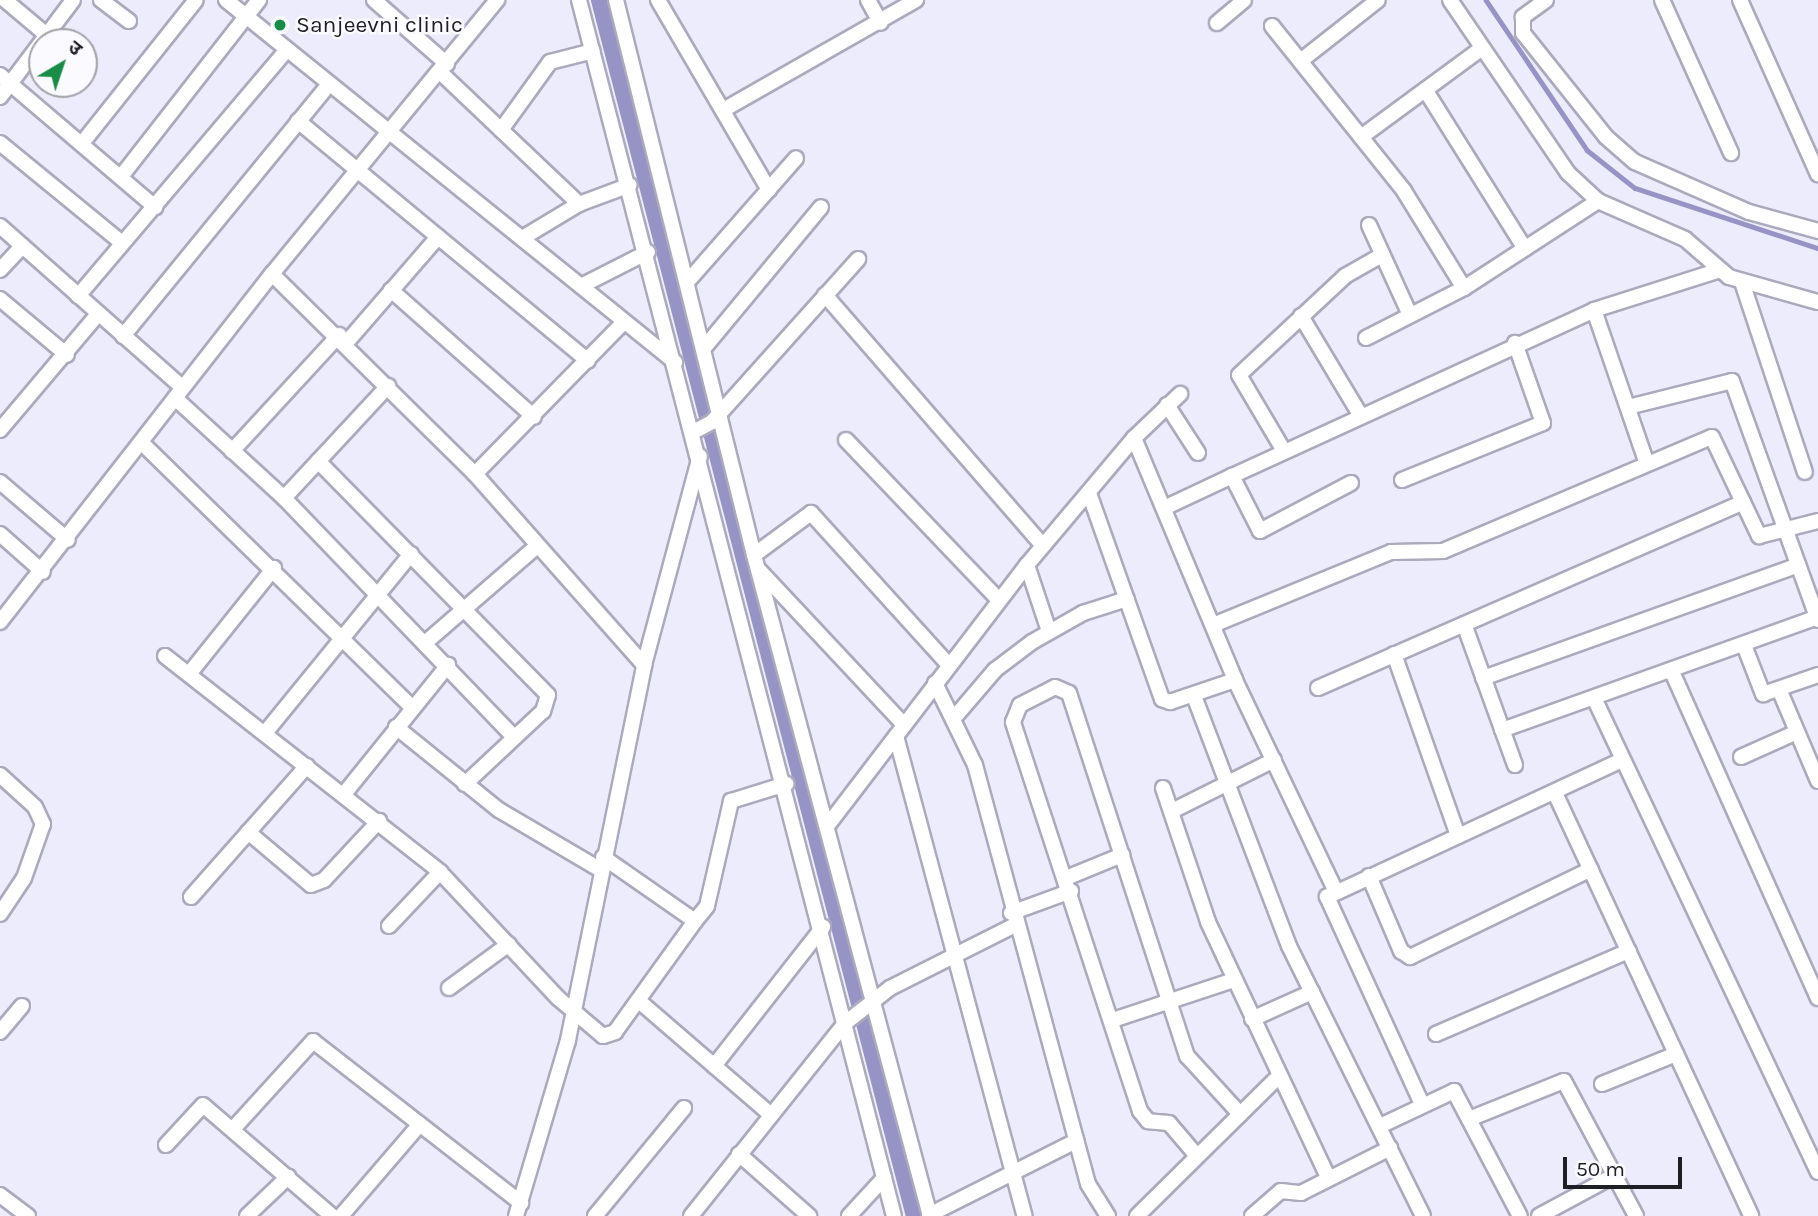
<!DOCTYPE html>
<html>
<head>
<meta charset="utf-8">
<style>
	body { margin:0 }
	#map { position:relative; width:1818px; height:1216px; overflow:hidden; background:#ececfc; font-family:Karla,"Noto Sans Devanagari",sans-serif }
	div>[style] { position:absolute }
	.stream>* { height:4.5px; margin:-2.25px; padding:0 2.25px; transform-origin:2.25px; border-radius:2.25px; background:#9793c4 }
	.canal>* { height:16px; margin:-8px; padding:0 8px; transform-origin:8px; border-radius:8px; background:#9793c4 }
	.roads { filter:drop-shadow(2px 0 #abaabd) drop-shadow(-2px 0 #abaabd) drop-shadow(0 2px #abaabd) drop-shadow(0 -2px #abaabd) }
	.minor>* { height:14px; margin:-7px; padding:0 7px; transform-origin:7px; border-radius:7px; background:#fff }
	.dots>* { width:19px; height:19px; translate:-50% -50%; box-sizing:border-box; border:4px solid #fbfaff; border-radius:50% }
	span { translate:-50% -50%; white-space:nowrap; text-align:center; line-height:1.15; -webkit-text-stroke:5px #fbfaff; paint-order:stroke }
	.poi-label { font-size:23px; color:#1e1e25 }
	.left { translate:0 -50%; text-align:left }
	.north { position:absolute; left:28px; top:28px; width:70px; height:70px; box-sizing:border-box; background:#fbfaff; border:2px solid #a3a2a8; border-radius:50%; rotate:39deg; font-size:19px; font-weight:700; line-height:28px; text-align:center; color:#1e1e25 }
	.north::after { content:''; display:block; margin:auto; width:24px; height:32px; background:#178d47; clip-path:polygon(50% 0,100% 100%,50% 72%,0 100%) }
	.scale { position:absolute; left:1563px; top:1157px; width:119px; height:32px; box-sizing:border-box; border:4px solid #1e1e25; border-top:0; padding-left:9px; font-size:21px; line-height:24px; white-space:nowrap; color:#1e1e25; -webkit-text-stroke:5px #fbfaff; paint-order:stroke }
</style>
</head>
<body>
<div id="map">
	<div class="stream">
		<div style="left:1486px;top:0;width:181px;rotate:56deg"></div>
		<div style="left:1587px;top:150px;width:61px;rotate:38.4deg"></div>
		<div style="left:1635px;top:188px;width:193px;rotate:18.2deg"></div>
	</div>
	<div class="canal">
		<div style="left:599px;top:0;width:1256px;rotate:75.48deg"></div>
	</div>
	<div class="roads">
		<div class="minor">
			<div style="left:5px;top:0;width:65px;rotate:40deg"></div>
			<div style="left:101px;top:0;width:35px;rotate:37deg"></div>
			<div style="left:226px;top:0;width:577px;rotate:38.88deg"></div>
			<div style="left:374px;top:0;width:97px;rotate:41.2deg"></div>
			<div style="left:579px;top:0;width:1256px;rotate:75.48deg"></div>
			<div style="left:616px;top:0;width:572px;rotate:76.04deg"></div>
			<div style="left:754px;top:555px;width:684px;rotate:75.09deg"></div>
			<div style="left:658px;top:0;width:220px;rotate:59.7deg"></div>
			<div style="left:868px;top:0;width:26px;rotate:61deg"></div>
			<div style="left:1450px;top:0;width:209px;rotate:55.7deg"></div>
			<div style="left:1568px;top:173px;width:41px;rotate:43deg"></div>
			<div style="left:1598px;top:201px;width:95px;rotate:23.6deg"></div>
			<div style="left:1685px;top:239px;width:58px;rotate:40.8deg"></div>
			<div style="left:1729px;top:277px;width:92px;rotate:15.7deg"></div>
			<div style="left:1546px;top:0;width:29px;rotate:144deg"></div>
			<div style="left:1523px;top:17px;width:16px;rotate:90deg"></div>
			<div style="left:1523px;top:33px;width:133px;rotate:51.4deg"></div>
			<div style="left:1606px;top:137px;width:38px;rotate:41deg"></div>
			<div style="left:1635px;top:162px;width:124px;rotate:23.7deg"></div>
			<div style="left:1749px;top:212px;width:72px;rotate:15.4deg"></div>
			<div style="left:1662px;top:0;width:168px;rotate:65.7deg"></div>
			<div style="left:1740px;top:0;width:191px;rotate:65.9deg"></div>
			<div style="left:1217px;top:23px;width:35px;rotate:-40deg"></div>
			<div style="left:1272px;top:26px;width:211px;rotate:51.3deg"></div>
			<div style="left:1404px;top:191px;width:114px;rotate:58.3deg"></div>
			<div style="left:1303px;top:59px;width:95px;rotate:-38.2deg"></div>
			<div style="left:440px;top:72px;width:192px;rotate:43.5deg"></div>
			<div style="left:0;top:75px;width:204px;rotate:40.4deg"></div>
			<div style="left:1426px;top:91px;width:186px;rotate:57.9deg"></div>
			<div style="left:0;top:97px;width:121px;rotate:-53deg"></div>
			<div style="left:725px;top:109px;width:220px;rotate:-29.7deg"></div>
			<div style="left:298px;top:121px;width:376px;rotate:39.6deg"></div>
			<div style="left:501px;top:130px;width:84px;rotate:-54.2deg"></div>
			<div style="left:550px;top:62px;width:44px;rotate:-14.3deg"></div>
			<div style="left:1361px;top:137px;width:150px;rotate:-36.3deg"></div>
			<div style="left:83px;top:142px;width:181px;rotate:-51.5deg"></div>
			<div style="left:0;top:143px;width:158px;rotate:39.3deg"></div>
			<div style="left:123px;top:174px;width:221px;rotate:-52deg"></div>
			<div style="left:1369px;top:225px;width:99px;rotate:65.5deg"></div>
			<div style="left:0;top:226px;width:244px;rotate:41.5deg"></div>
			<div style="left:524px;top:237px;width:64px;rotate:-31deg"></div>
			<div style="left:579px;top:204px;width:54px;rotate:-20.4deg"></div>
			<div style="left:0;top:270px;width:33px;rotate:-47deg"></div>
			<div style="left:272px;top:274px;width:285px;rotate:44.6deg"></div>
			<div style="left:475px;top:474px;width:255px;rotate:48.5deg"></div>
			<div style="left:689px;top:280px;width:162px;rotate:-48.7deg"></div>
			<div style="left:1742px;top:282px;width:200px;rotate:71.7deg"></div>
			<div style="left:581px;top:286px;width:75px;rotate:-26.9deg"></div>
			<div style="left:391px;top:290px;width:191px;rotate:41.6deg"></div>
			<div style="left:825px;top:295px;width:332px;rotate:49deg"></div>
			<div style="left:78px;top:296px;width:321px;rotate:-49.7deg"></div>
			<div style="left:0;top:299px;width:87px;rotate:39.9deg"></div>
			<div style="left:1594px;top:310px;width:160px;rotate:71deg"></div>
			<div style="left:1301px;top:316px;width:113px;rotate:59.1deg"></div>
			<div style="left:123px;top:336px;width:325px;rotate:-50.7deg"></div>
			<div style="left:1366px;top:338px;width:110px;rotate:-27deg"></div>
			<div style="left:1464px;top:288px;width:160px;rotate:-33deg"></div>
			<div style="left:347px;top:342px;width:139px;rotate:-49.1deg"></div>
			<div style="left:704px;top:348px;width:183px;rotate:-50.3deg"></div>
			<div style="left:175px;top:398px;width:148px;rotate:42.5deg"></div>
			<div style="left:284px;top:498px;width:329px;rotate:46.1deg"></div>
			<div style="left:1167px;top:405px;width:57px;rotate:57.1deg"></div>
			<div style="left:1628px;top:407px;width:107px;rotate:-14deg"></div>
			<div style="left:1732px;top:381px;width:254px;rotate:70.2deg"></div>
			<div style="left:0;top:430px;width:152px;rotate:-49.8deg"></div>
			<div style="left:695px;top:431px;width:19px;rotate:-28deg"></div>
			<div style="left:712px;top:422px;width:219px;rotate:-48.1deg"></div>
			<div style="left:1134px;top:438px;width:262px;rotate:67.3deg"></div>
			<div style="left:1235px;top:680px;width:233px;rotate:64.5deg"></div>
			<div style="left:846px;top:440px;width:221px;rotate:46.3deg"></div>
			<div style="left:143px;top:444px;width:376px;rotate:44.4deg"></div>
			<div style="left:232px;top:451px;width:158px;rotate:-47.3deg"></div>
			<div style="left:1284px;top:451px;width:88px;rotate:-120.6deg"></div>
			<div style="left:1239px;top:375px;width:145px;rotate:-43deg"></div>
			<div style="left:1345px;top:276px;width:43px;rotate:-29.6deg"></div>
			<div style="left:318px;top:461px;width:328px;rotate:45.5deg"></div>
			<div style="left:548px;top:695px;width:17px;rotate:107deg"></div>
			<div style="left:543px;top:711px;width:107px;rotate:136.9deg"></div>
			<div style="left:475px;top:474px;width:213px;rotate:-45.6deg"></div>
			<div style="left:1402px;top:480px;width:152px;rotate:-22deg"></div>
			<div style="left:1543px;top:423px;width:85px;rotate:-109.3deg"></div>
			<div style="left:0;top:482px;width:89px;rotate:40.5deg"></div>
			<div style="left:1351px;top:483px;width:103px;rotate:152.2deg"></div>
			<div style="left:1260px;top:531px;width:62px;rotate:-117deg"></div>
			<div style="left:1232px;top:476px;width:398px;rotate:-24.6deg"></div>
			<div style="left:1594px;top:310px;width:132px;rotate:-17.6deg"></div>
			<div style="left:1089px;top:493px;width:219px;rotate:70.5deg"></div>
			<div style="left:1162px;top:699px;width:9px;rotate:21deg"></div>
			<div style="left:1170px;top:702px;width:69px;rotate:-18.7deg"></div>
			<div style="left:284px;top:498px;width:153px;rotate:-47.1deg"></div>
			<div style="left:1164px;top:508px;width:75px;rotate:-25.2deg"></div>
			<div style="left:0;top:534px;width:57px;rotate:41.5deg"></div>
			<div style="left:754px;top:555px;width:71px;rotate:-36.4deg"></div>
			<div style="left:811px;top:513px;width:204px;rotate:47.8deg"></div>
			<div style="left:1027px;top:565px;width:70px;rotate:71.6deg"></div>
			<div style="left:760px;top:571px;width:211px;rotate:46.9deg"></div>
			<div style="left:0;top:622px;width:442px;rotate:-52deg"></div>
			<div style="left:272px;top:274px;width:355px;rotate:-50.6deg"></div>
			<div style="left:1464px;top:624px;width:150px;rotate:70.1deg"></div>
			<div style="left:1213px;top:625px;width:192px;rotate:-22.3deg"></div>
			<div style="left:1391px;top:552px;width:52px;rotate:-1.1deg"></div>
			<div style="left:1443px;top:551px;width:292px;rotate:-23deg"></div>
			<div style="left:1712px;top:437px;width:110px;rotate:64.6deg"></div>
			<div style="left:1759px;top:536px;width:61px;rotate:-14.3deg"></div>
			<div style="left:425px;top:643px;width:148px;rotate:-40.9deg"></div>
			<div style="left:1744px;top:645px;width:53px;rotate:68.8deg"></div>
			<div style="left:1763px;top:694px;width:58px;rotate:-19.1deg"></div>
			<div style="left:1394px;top:654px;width:193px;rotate:70.6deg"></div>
			<div style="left:165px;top:656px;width:350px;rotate:38.1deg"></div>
			<div style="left:440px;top:872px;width:173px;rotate:46.9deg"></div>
			<div style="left:558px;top:998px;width:59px;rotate:40.2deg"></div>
			<div style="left:603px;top:1036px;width:13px;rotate:-18deg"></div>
			<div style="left:615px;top:1032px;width:137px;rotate:-54.2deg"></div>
			<div style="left:189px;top:674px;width:136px;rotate:-51.3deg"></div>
			<div style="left:1673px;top:674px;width:355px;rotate:65.9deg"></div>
			<div style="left:1483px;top:678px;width:335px;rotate:-19.7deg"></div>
			<div style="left:935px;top:683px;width:91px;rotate:64deg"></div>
			<div style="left:975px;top:765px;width:434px;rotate:74.9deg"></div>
			<div style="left:1088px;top:1184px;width:38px;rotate:58deg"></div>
			<div style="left:1318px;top:688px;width:464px;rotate:-23.6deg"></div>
			<div style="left:1779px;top:689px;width:100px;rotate:67deg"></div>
			<div style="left:1194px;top:696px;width:267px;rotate:69.2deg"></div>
			<div style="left:1289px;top:946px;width:301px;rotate:63.6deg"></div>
			<div style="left:1595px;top:700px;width:522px;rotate:64.71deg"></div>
			<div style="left:954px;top:718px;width:63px;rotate:-49.5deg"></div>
			<div style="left:995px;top:670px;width:46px;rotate:-37.1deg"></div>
			<div style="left:1032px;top:642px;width:59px;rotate:-29.6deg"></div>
			<div style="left:1083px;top:613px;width:46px;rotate:-17.7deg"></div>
			<div style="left:396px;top:727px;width:132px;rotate:38.9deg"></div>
			<div style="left:499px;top:810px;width:118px;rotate:30.5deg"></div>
			<div style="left:1502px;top:730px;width:335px;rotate:-19.7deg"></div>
			<div style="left:265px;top:733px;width:231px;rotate:-50.8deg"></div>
			<div style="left:896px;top:736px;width:497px;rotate:75deg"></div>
			<div style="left:1741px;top:757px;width:61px;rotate:-24.1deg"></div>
			<div style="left:0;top:775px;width:47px;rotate:42.4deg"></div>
			<div style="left:35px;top:807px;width:19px;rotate:65deg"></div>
			<div style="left:43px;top:824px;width:57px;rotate:109.4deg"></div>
			<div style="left:24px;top:878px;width:43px;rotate:123.7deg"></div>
			<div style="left:1163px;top:788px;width:141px;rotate:71.4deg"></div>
			<div style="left:1208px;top:922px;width:282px;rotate:64.8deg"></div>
			<div style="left:1555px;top:793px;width:466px;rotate:65.1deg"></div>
			<div style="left:344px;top:794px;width:166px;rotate:-51.1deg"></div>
			<div style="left:1172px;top:811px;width:114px;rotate:-26.6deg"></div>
			<div style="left:828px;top:825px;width:327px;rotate:-52.6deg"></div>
			<div style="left:1027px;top:565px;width:166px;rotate:-49.9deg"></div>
			<div style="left:1134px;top:438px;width:64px;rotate:-43.7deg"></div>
			<div style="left:248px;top:832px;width:82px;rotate:40.1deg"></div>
			<div style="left:311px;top:885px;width:14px;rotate:-21deg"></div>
			<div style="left:324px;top:880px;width:81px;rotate:-47deg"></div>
			<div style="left:603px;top:857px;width:112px;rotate:34.8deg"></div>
			<div style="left:695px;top:921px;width:19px;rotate:-51deg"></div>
			<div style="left:707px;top:906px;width:108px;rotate:-77.1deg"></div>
			<div style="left:731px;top:801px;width:58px;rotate:-17.2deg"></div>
			<div style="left:1369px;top:876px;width:82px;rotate:66.9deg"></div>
			<div style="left:1401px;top:951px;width:11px;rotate:34deg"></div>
			<div style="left:1410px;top:957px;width:201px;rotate:-25.9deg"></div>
			<div style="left:1066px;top:878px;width:61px;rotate:-22.3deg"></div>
			<div style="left:191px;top:897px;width:175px;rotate:-48.5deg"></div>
			<div style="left:1011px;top:913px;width:64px;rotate:-20.1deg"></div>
			<div style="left:389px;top:926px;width:74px;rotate:-46.6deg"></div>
			<div style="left:449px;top:988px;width:74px;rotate:-36.3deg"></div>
			<div style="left:639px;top:1001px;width:173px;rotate:40.8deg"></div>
			<div style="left:1252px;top:1019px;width:66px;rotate:-24.2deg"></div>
			<div style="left:1113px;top:1020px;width:127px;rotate:-18.3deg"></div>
			<div style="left:0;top:1032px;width:34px;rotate:-50deg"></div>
			<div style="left:1436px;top:1034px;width:210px;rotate:-23.3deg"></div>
			<div style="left:714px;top:1066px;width:177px;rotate:-51.9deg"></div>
			<div style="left:1602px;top:1084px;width:80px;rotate:-22.1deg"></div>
			<div style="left:1421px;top:1102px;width:226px;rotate:-114.6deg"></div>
			<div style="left:1327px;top:897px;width:325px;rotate:-24.9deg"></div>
			<div style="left:1469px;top:1119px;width:102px;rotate:-21.8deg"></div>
			<div style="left:1564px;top:1081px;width:153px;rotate:61.9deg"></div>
			<div style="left:1380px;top:1126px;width:82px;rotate:-25.3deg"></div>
			<div style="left:1454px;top:1091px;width:141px;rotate:62.2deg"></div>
			<div style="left:233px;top:1129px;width:119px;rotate:-47.7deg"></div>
			<div style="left:313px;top:1041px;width:264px;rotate:37.9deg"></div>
			<div style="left:166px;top:1145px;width:54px;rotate:-47.2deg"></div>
			<div style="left:203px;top:1105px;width:170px;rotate:40.7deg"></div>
			<div style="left:739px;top:1154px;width:94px;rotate:41.5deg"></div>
			<div style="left:1197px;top:1156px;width:43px;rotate:-130.3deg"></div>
			<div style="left:1169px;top:1123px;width:21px;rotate:-175deg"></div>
			<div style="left:1148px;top:1121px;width:13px;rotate:-129deg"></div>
			<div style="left:1140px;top:1111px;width:409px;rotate:-108.1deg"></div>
			<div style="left:1013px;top:722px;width:18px;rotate:-68deg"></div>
			<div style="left:1020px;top:705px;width:39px;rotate:-27deg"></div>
			<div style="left:1055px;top:687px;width:15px;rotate:23deg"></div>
			<div style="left:1069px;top:693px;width:382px;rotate:72deg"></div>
			<div style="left:1187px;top:1056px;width:79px;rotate:47.6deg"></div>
			<div style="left:0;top:1195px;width:35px;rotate:37deg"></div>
			<div style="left:929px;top:1215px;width:165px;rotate:-26.7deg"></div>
			<div style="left:247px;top:1216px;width:57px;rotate:-43.6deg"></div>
			<div style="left:341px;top:1216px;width:121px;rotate:-49.3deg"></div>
			<div style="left:516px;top:1216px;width:184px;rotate:-73.5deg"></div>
			<div style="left:568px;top:1040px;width:383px;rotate:-78.5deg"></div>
			<div style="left:644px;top:665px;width:216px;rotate:-75deg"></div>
			<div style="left:595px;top:1216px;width:140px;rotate:-50.5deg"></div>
			<div style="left:691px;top:1216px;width:246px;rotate:-51.4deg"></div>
			<div style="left:844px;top:1024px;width:58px;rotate:-38deg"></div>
			<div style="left:890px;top:988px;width:140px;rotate:-26.7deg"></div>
			<div style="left:849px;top:1216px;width:52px;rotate:-47.4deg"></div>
			<div style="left:1137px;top:1216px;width:198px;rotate:-44.6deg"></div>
			<div style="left:1252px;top:1216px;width:38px;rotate:-41deg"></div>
			<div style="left:1281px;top:1191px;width:20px;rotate:6deg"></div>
			<div style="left:1301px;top:1193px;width:100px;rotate:-26.8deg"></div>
			<div style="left:1539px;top:1216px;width:86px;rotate:-28.3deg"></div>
		</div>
	</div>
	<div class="dots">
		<div style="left:280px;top:25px;background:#178d47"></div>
	</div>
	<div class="poi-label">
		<span class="left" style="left:296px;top:25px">Sanjeevni clinic</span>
	</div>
	<div class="north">उ</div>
	<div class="scale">50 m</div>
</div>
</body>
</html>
